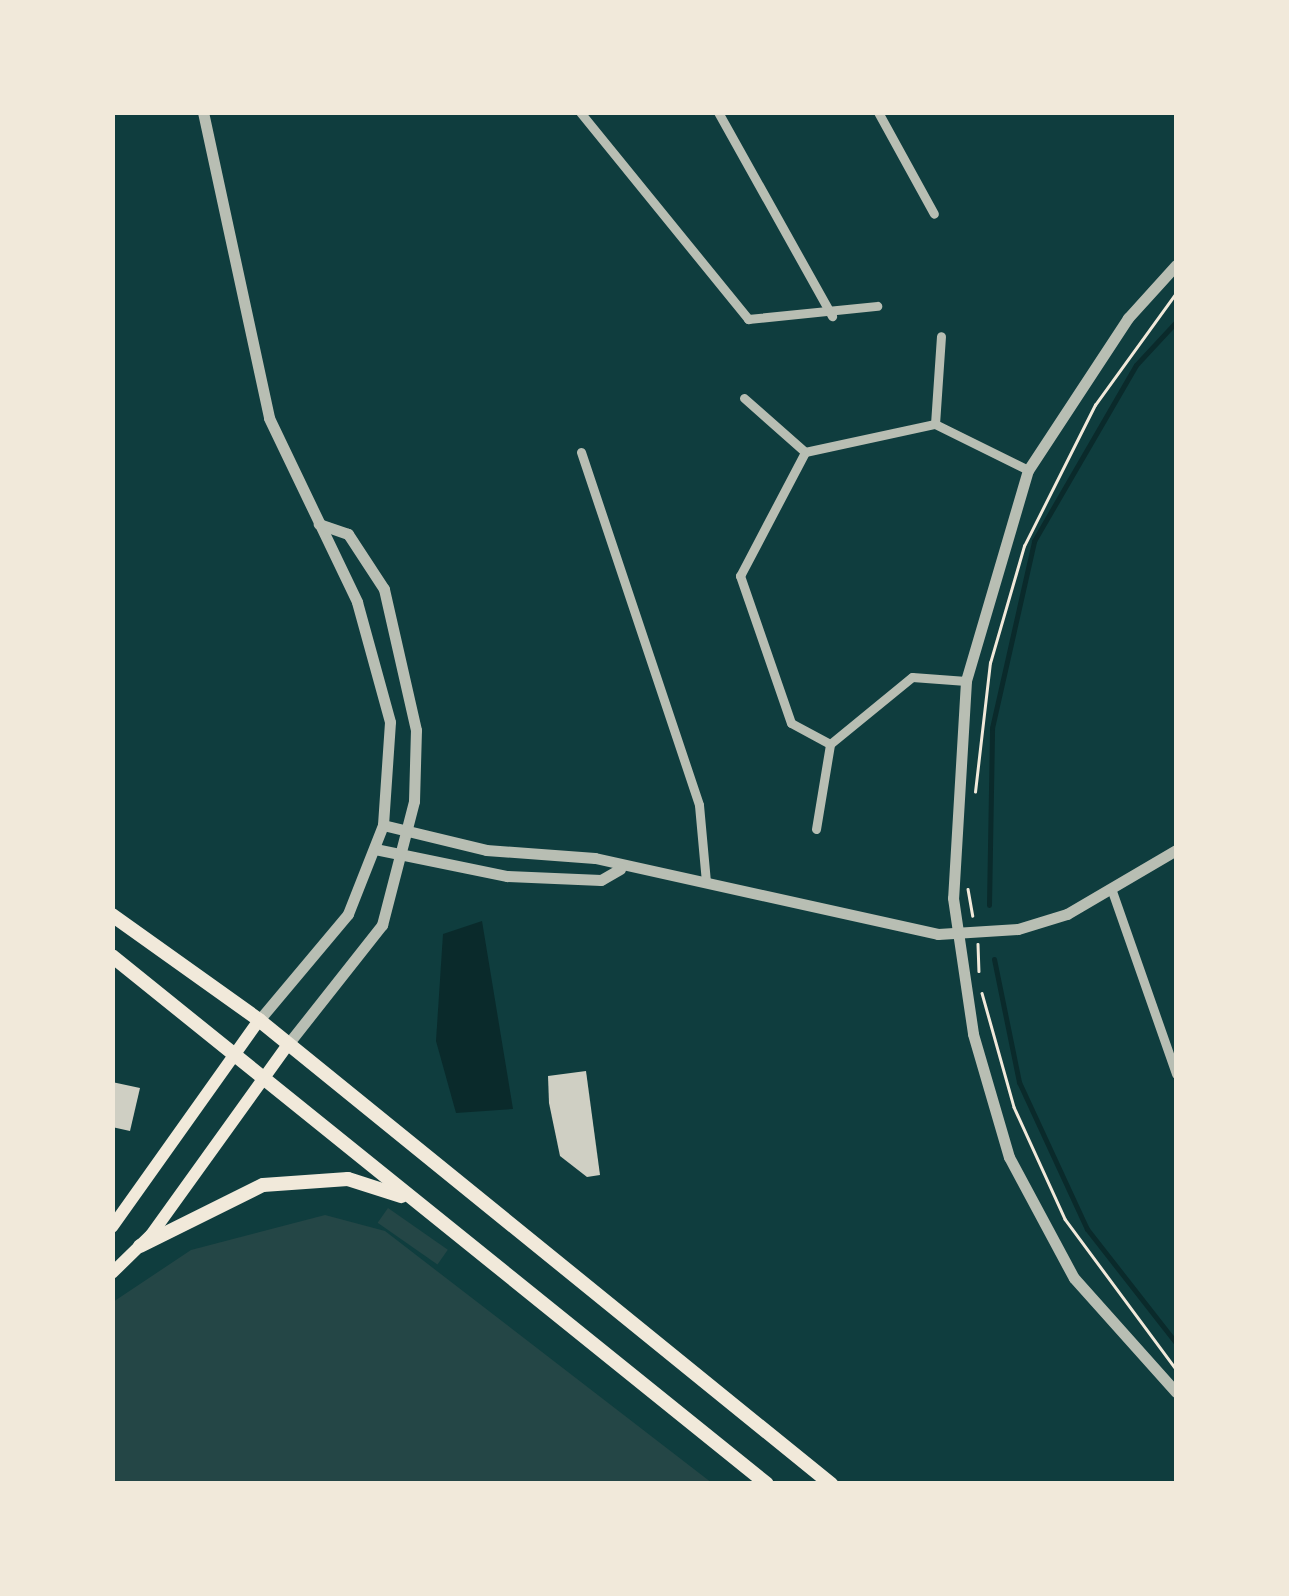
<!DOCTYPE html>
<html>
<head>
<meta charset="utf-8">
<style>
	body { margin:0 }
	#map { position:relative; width:1289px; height:1596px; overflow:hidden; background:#0f3d3e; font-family:"DejaVu Sans",sans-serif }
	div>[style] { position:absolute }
	.green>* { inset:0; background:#244646; transform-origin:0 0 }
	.water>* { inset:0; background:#0a2a2b }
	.stream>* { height:5px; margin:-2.5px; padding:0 2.5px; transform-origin:2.5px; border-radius:2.5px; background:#0a2a2b }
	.building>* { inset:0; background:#cfcfc3 }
	.path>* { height:2.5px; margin:-1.25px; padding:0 1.25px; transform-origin:1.25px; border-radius:1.25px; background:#f1e9da }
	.minor>* { height:9px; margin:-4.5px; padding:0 4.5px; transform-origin:4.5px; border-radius:4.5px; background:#b8beb3 }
	.tertiary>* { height:11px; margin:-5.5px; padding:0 5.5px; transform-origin:5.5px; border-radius:5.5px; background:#b8beb3 }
	.secondary>* { height:12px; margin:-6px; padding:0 6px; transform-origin:6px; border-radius:6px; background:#f1e9da }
	.primary>* { height:14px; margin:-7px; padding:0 7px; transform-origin:7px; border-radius:7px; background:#f1e9da }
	span { translate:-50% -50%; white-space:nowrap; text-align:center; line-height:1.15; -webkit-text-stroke:8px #f1e9da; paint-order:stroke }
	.frame { position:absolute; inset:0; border:115px solid #f1e9da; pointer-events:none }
</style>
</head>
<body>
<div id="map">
	<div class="green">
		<div style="left:388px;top:1208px;width:73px;height:18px;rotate:35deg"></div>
		<div style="clip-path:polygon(325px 1215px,385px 1231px,712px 1483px,113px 1483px,113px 1302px,191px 1250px)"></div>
	</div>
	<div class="water">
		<div style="clip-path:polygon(482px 921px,513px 1109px,456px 1113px,436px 1041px,443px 934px)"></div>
	</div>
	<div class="stream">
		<div style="left:989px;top:905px;width:177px;rotate:-89deg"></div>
		<div style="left:992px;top:728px;width:192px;rotate:-77.3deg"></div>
		<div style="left:1034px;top:541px;width:203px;rotate:-59.9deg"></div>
		<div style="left:1136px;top:365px;width:59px;rotate:-47.1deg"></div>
		<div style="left:994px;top:959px;width:126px;rotate:78.5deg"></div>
		<div style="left:1019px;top:1082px;width:162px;rotate:65.2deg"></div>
		<div style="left:1087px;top:1229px;width:145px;rotate:52deg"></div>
	</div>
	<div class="building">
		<div style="clip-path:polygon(586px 1071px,600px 1175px,587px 1177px,560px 1156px,549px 1103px,548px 1076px)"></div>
		<div style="clip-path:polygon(112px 1082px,140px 1088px,130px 1131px,112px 1127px)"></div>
	</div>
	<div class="path">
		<div style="left:975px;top:792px;width:130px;rotate:-83.4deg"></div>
		<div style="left:990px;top:663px;width:122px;rotate:-73.8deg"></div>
		<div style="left:1024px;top:546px;width:158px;rotate:-63.3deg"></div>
		<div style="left:1095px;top:405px;width:138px;rotate:-54.1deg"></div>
		<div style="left:968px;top:889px;width:27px;rotate:80deg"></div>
		<div style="left:978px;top:944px;width:27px;rotate:88deg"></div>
		<div style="left:982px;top:993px;width:118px;rotate:74.3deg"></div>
		<div style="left:1014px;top:1107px;width:123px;rotate:65.5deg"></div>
		<div style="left:1065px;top:1219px;width:187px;rotate:53.5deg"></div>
	</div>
	<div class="minor">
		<div style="left:580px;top:112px;width:267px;rotate:50.9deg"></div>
		<div style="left:748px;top:319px;width:130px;rotate:-5.8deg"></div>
		<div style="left:718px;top:112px;width:234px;rotate:60.8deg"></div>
		<div style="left:878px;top:112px;width:116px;rotate:61.2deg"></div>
		<div style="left:744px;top:398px;width:81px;rotate:41.5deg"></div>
		<div style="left:935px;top:424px;width:88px;rotate:-86.1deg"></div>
		<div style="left:581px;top:452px;width:372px;rotate:71.5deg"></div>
		<div style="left:699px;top:805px;width:77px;rotate:84.8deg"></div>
		<div style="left:966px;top:681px;width:54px;rotate:-175.8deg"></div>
		<div style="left:912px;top:677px;width:106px;rotate:140.7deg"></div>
		<div style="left:830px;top:744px;width:44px;rotate:-151.7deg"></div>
		<div style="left:791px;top:723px;width:156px;rotate:-109.1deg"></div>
		<div style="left:740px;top:576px;width:140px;rotate:-62.3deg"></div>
		<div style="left:805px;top:452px;width:133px;rotate:-12.2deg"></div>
		<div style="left:935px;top:424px;width:104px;rotate:26.3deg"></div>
		<div style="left:816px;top:829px;width:86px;rotate:-80.6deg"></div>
		<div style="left:1112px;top:891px;width:194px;rotate:70.7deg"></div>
	</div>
	<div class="tertiary">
		<div style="left:203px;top:112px;width:313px;rotate:77.8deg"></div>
		<div style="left:269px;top:418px;width:204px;rotate:64.4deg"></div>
		<div style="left:357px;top:602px;width:124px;rotate:74.6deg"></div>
		<div style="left:390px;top:722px;width:103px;rotate:93.9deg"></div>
		<div style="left:383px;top:825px;width:96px;rotate:111.5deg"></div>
		<div style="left:348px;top:914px;width:138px;rotate:130deg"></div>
		<div style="left:1176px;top:265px;width:72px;rotate:132.2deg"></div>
		<div style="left:1128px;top:318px;width:182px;rotate:123.3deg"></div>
		<div style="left:1028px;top:470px;width:220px;rotate:106.4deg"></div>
		<div style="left:966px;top:681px;width:217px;rotate:93.4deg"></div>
		<div style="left:953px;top:898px;width:137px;rotate:81.6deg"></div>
		<div style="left:973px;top:1034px;width:128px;rotate:73.7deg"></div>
		<div style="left:1009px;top:1157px;width:137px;rotate:61.8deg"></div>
		<div style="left:1074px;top:1278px;width:153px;rotate:48.2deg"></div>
		<div style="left:383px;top:825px;width:106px;rotate:13.6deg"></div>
		<div style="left:486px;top:850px;width:109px;rotate:4.2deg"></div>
		<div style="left:595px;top:858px;width:351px;rotate:12.5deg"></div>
		<div style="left:938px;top:934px;width:80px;rotate:-3.6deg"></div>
		<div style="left:1018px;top:929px;width:51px;rotate:-17deg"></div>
		<div style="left:1067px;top:914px;width:126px;rotate:-30.4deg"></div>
		<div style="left:375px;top:849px;width:135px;rotate:11.6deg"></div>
		<div style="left:507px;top:876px;width:94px;rotate:2.4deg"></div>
		<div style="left:601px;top:880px;width:22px;rotate:-30deg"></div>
		<div style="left:288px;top:1044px;width:152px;rotate:-51.7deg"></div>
		<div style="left:382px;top:925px;width:128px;rotate:-75.5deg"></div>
		<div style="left:414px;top:801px;width:71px;rotate:-88.4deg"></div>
		<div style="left:416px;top:730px;width:145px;rotate:-102.8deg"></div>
		<div style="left:384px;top:589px;width:66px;rotate:-123.2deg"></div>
		<div style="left:348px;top:534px;width:31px;rotate:-161deg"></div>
	</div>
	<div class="secondary">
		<div style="left:112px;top:1227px;width:254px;rotate:-54.6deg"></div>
		<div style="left:112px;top:1273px;width:54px;rotate:-44.3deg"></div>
		<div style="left:151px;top:1235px;width:235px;rotate:-54.3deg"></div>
	</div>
	<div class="primary">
		<div style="left:112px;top:915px;width:181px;rotate:35.5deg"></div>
		<div style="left:259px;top:1020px;width:737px;rotate:39.05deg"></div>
		<div style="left:112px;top:956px;width:841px;rotate:38.87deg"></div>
		<div style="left:140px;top:1246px;width:137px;rotate:-26.4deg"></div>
		<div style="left:263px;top:1185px;width:85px;rotate:-4deg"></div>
		<div style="left:348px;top:1179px;width:56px;rotate:17.8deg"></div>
	</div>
	<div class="frame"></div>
</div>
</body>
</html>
